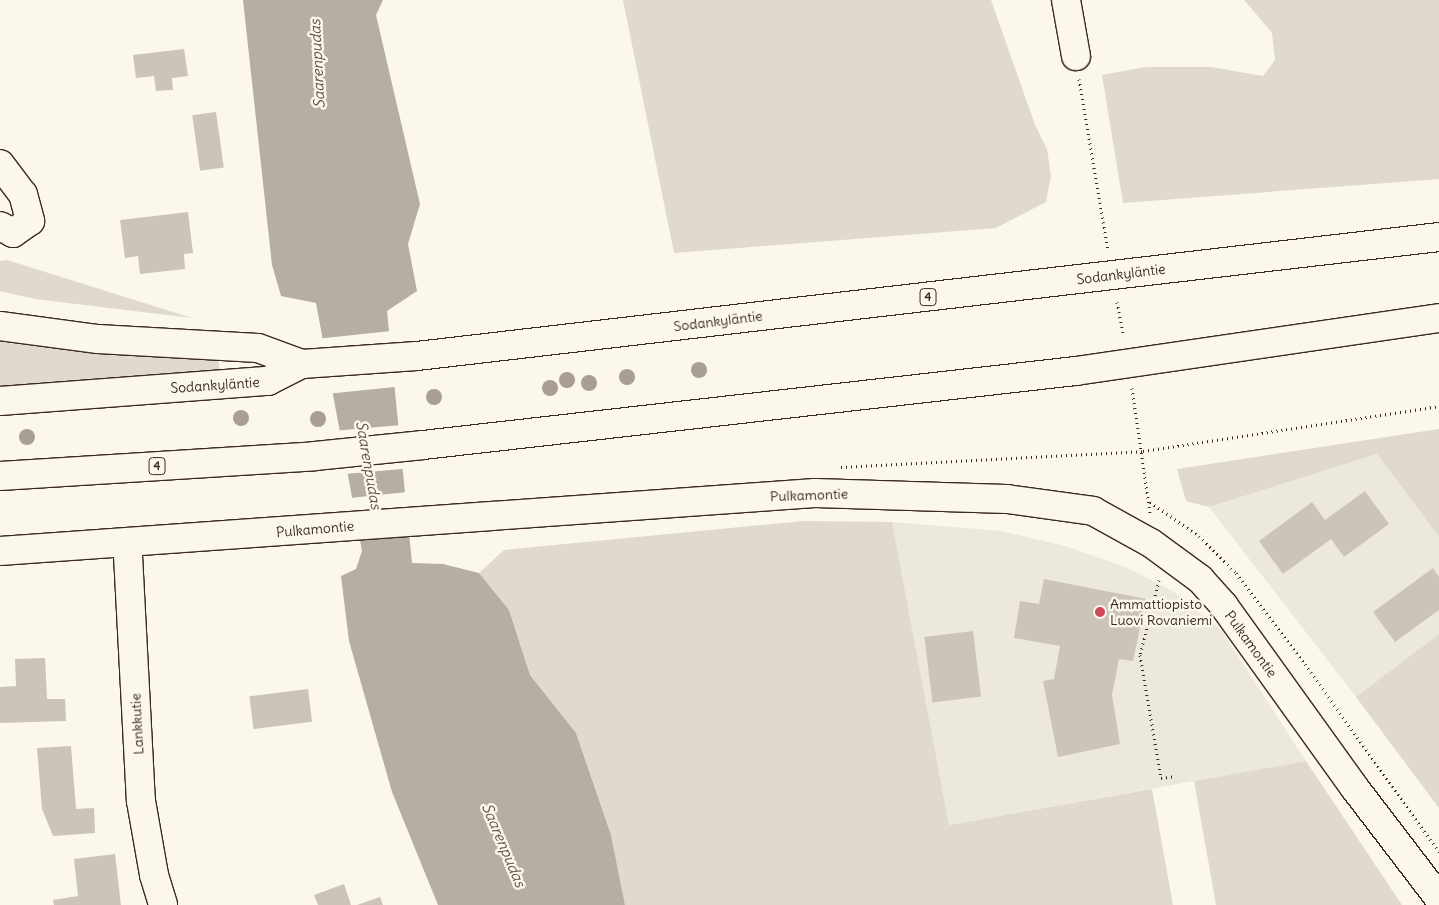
<!DOCTYPE html>
<html>
<head>
<meta charset="utf-8">
<style>
	body { margin:0 }
	#map { position:relative; width:1439px; height:905px; overflow:hidden; background:#fbf7ec; font-family:Delius,sans-serif }
	div>[style] { position:absolute }
	.built>* { inset:0; background:#ede8dd }
	.green>* { inset:0; background:#dfd9ce }
	.water>* { inset:0; background:#b6aea2 }
	.pier>* { inset:0; background:#fbf7ec; transform-origin:0 0 }
	.building>* { inset:0; background:#ccc4b9; transform-origin:0 0 }
	.path>* { height:3px; margin-top:-1.5px; transform-origin:0; background:repeating-linear-gradient(90deg,#3b2a1e 0 1px,transparent 0 5px) }
	.roads { filter:drop-shadow(1px 0 #3b2a1e) drop-shadow(-1px 0 #3b2a1e) drop-shadow(0 1px #3b2a1e) drop-shadow(0 -1px #3b2a1e) }
	.minor>* { height:28px; margin:-14px; padding:0 14px; transform-origin:14px; border-radius:14px; background:#fbf7ec }
	.highway>* { height:28px; margin:-14px; padding:0 14px; transform-origin:14px; border-radius:14px; background:#fbf7ec }
	.trees>* { width:16px; height:16px; margin:-8px; border-radius:50%; background:#a89e93 }
	.dots>* { width:14px; height:14px; translate:-50% -50%; box-sizing:border-box; border:2px solid #fbf7ec; border-radius:50% }
	span { translate:-50% -50%; white-space:nowrap; text-align:center; line-height:1.15; -webkit-text-stroke:5px #fbf7ec; paint-order:stroke }
	.shield-label span { padding:1px 4px; background:#fbf7ec; border:1px solid; border-radius:4px; -webkit-text-stroke-width:0 }
	.shield-label { font-size:12px; color:#3b2a1e; font-weight:700 }
	.street-label { font-size:14px; color:#3b2a1e }
	.poi-label { font-size:14px; color:#3b2a1e }
	.left { translate:0 -50%; text-align:left }
	.water-label { font-size:15px; color:#605246; font-style:italic }
</style>
</head>
<body>
<div id="map">
	<div class="built">
		<div style="clip-path:polygon(1377px 454px,1439px 537px,1439px 634px,1356px 697px,1209px 507px)"></div>
		<div style="clip-path:polygon(892px 522px,1001px 531px,1065px 546px,1126px 567px,1174px 592px,1221px 630px,1306px 761px,949px 825px)"></div>
	</div>
	<div class="green">
		<div style="clip-path:polygon(623px 0,991px 0,1035px 125px,1047px 149px,1051px 176px,1046px 202px,996px 228px,674px 253px)"></div>
		<div style="clip-path:polygon(1244px 0,1439px 0,1439px 179px,1123px 203px,1102px 75px,1146px 67px,1211px 67px,1263px 76px,1275px 60px,1272px 33px)"></div>
		<div style="clip-path:polygon(7px 260px,192px 318px,35px 299px,0 291px,0 261px)"></div>
		<div style="clip-path:polygon(0 338px,218px 356px,220px 375px,0 388px)"></div>
		<div style="clip-path:polygon(1439px 429px,1439px 537px,1377px 454px,1209px 507px,1186px 501px,1177px 469px)"></div>
		<div style="clip-path:polygon(804px 521px,892px 522px,949px 825px,1152px 789px,1173px 905px,625px 905px,611px 835px,576px 733px,530px 675px,509px 610px,479px 573px,504px 550px)"></div>
		<div style="clip-path:polygon(1439px 634px,1439px 808px,1356px 697px)"></div>
		<div style="clip-path:polygon(1306px 761px,1402px 905px,1216px 905px,1194px 781px)"></div>
	</div>
	<div class="water">
		<div style="clip-path:polygon(243px 0,383px 0,376px 15px,420px 204px,408px 244px,417px 291px,387px 311px,412px 563px,443px 564px,479px 573px,509px 610px,530px 675px,576px 733px,611px 835px,625px 905px,438px 905px,392px 792px,349px 641px,341px 576px,356px 569px,362px 551px,316px 303px,281px 296px,272px 265px)"></div>
	</div>
	<div class="pier">
		<div style="left:391px;top:331px;width:56px;height:71px;rotate:84deg"></div>
		<div style="left:401px;top:425px;width:44px;height:63px;rotate:85deg"></div>
		<div style="left:407px;top:492px;width:41px;height:57px;rotate:84deg"></div>
	</div>
	<div class="building">
		<div style="clip-path:polygon(184px 49px,188px 76px,172px 78px,173px 90px,156px 91px,154px 76px,136px 78px,133px 55px)"></div>
		<div style="left:216px;top:112px;width:56px;height:24px;rotate:82deg"></div>
		<div style="clip-path:polygon(188px 212px,193px 253px,184px 254px,185px 269px,140px 274px,138px 256px,125px 258px,120px 220px)"></div>
		<div style="clip-path:polygon(1365px 491px,1389px 524px,1344px 557px,1331px 539px,1283px 574px,1259px 541px,1312px 502px,1325px 520px)"></div>
		<div style="clip-path:polygon(1433px 568px,1439px 577px,1439px 610px,1395px 642px,1373px 612px)"></div>
		<div style="clip-path:polygon(1044px 579px,1146px 599px,1133px 661px,1119px 659px,1112px 695px,1120px 744px,1058px 757px,1043px 681px,1054px 679px,1060px 646px,1014px 638px,1020px 601px,1039px 604px)"></div>
		<div style="left:973px;top:631px;width:66px;height:49px;rotate:83deg"></div>
		<div style="clip-path:polygon(45px 658px,47px 699px,65px 699px,66px 721px,0 723px,0 687px,16px 686px,15px 659px)"></div>
		<div style="left:308px;top:689px;width:33px;height:59px;rotate:83deg"></div>
		<div style="clip-path:polygon(71px 746px,76px 809px,94px 808px,95px 833px,53px 836px,42px 809px,37px 748px)"></div>
		<div style="clip-path:polygon(115px 854px,121px 905px,54px 905px,53px 900px,78px 896px,74px 859px)"></div>
		<div style="clip-path:polygon(344px 884px,351px 905px,318px 905px,314px 895px)"></div>
		<div style="clip-path:polygon(380px 897px,383px 905px,357px 905px)"></div>
	</div>
	<div class="path">
		<div style="left:1079px;top:79px;width:173px;rotate:80.4deg"></div>
		<div style="left:1117px;top:302px;width:31px;rotate:79deg"></div>
		<div style="left:1132px;top:388px;width:126px;rotate:81.8deg"></div>
		<div style="left:841px;top:467px;width:302px;rotate:-3deg"></div>
		<div style="left:1143px;top:451px;width:299px;rotate:-8.6deg"></div>
		<div style="left:1150px;top:502px;width:60px;rotate:34.8deg"></div>
		<div style="left:1199px;top:536px;width:52px;rotate:45deg"></div>
		<div style="left:1236px;top:573px;width:114px;rotate:52.8deg"></div>
		<div style="left:1305px;top:664px;width:231px;rotate:54.5deg"></div>
		<div style="left:1159px;top:580px;width:77px;rotate:104.2deg"></div>
		<div style="left:1140px;top:655px;width:125px;rotate:80.3deg"></div>
		<div style="left:1161px;top:778px;width:15px;rotate:-8deg"></div>
	</div>
	<div class="roads">
		<div class="minor">
			<div style="left:1066px;top:0;width:57px;rotate:79.9deg"></div>
			<div style="left:0;top:164px;width:38px;rotate:53deg"></div>
			<div style="left:23px;top:194px;width:28px;rotate:75deg"></div>
			<div style="left:30px;top:221px;width:21px;rotate:145deg"></div>
			<div style="left:13px;top:233px;width:15px;rotate:-152deg"></div>
			<div style="left:130px;top:542px;width:13px;rotate:99deg"></div>
			<div style="left:128px;top:555px;width:246px;rotate:87deg"></div>
			<div style="left:141px;top:801px;width:75px;rotate:80deg"></div>
			<div style="left:154px;top:875px;width:31px;rotate:73deg"></div>
			<div style="left:0;top:551px;width:817px;rotate:-4.07deg"></div>
			<div style="left:815px;top:493px;width:192px;rotate:1.8deg"></div>
			<div style="left:1007px;top:499px;width:87px;rotate:7.9deg"></div>
			<div style="left:1093px;top:511px;width:66px;rotate:28.9deg"></div>
			<div style="left:1151px;top:543px;width:61px;rotate:36.3deg"></div>
			<div style="left:1200px;top:579px;width:36px;rotate:48deg"></div>
			<div style="left:1224px;top:606px;width:223px;rotate:54.3deg"></div>
			<div style="left:1354px;top:787px;width:140px;rotate:52.6deg"></div>
		</div>
		<div class="highway">
			<div style="left:0;top:326px;width:99px;rotate:7.6deg"></div>
			<div style="left:98px;top:339px;width:160px;rotate:3.2deg"></div>
			<div style="left:258px;top:348px;width:47px;rotate:20deg"></div>
			<div style="left:0;top:401px;width:269px;rotate:-4.3deg"></div>
			<div style="left:268px;top:381px;width:38px;rotate:-27deg"></div>
			<div style="left:302px;top:364px;width:115px;rotate:-4deg"></div>
			<div style="left:417px;top:356px;width:1029px;rotate:-6.64deg"></div>
			<div style="left:0;top:476px;width:316px;rotate:-3.6deg"></div>
			<div style="left:315px;top:456px;width:109px;rotate:-5.8deg"></div>
			<div style="left:423px;top:445px;width:657px;rotate:-6.47deg"></div>
			<div style="left:1076px;top:371px;width:367px;rotate:-8.3deg"></div>
		</div>
	</div>
	<div class="trees">
		<div style="left:699px;top:370px"></div>
		<div style="left:627px;top:377px"></div>
		<div style="left:567px;top:380px"></div>
		<div style="left:589px;top:383px"></div>
		<div style="left:550px;top:388px"></div>
		<div style="left:434px;top:397px"></div>
		<div style="left:241px;top:418px"></div>
		<div style="left:318px;top:419px"></div>
		<div style="left:27px;top:437px"></div>
	</div>
	<div class="dots">
		<div style="left:1100px;top:612px;background:#d1495b"></div>
	</div>
	<div class="shield-label">
		<span style="left:928px;top:297px">4</span>
		<span style="left:157px;top:466px">4</span>
	</div>
	<div class="street-label">
		<span style="left:1121px;top:274px;rotate:-7deg">Sodankyläntie</span>
		<span style="left:718px;top:321px;rotate:-7deg">Sodankyläntie</span>
		<span style="left:215px;top:385px;rotate:-4deg">Sodankyläntie</span>
		<span style="left:809px;top:495px;rotate:-2deg">Pulkamontie</span>
		<span style="left:315px;top:529px;rotate:-5deg">Pulkamontie</span>
		<span style="left:1251px;top:644px;rotate:54deg">Pulkamontie</span>
		<span style="left:137px;top:724px;rotate:-93deg">Lankkutie</span>
	</div>
	<div class="poi-label">
		<span class="left" style="left:1110px;top:612px">Ammattiopisto<br>Luovi Rovaniemi</span>
	</div>
	<div class="water-label">
		<span style="left:317px;top:64px;rotate:-93deg">Saarenpudas</span>
		<span style="left:369px;top:465px;rotate:80deg">Saarenpudas</span>
		<span style="left:504px;top:845px;rotate:67deg">Saarenpudas</span>
	</div>
</div>
</body>
</html>
